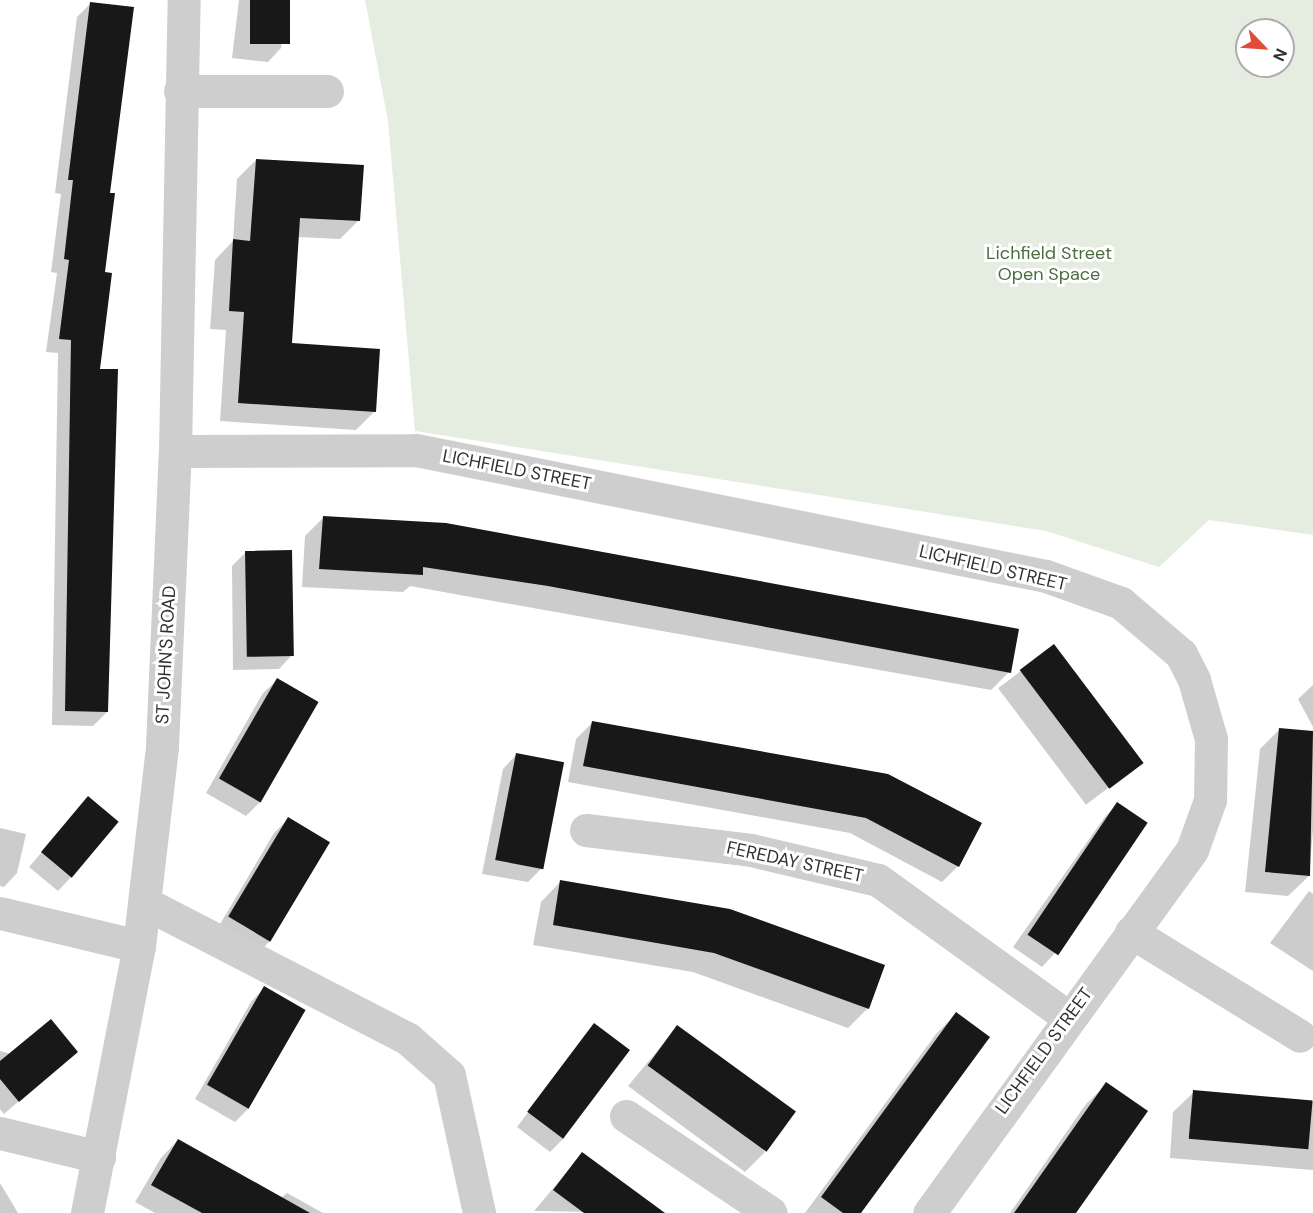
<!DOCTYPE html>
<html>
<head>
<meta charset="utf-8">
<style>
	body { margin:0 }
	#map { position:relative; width:1313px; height:1213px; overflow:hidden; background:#fff; font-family:"DM Sans",sans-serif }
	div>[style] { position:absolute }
	.green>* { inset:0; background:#e4eddf }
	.shadow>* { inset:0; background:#0003; transform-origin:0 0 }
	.building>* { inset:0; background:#181818; transform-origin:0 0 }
	.minor>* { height:33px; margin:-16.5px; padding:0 16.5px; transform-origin:16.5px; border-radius:16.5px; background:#cecece }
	span { translate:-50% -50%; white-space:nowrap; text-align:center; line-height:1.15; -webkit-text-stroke:6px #fff; paint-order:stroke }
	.park-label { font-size:18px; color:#4b6c3e }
	.street-label { font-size:18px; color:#313131 }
	.north { position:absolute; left:1235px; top:18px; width:60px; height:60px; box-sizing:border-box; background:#fff; border:2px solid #adadad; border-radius:50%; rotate:115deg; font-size:16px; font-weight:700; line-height:24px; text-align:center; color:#313131 }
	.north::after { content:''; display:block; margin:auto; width:21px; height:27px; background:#e24b38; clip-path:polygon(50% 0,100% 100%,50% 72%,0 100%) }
</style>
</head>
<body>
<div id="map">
	<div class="green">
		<div style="clip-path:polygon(evenodd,365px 0,1313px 0,1313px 535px,1209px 520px,1159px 567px,1046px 531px,415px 431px,388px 121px,365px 0,1247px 30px,1283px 30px,1283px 66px,1247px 66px,1247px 30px)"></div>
	</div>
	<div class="shadow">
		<div style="clip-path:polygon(239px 0,288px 0,281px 48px,268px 62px,232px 58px)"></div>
		<div style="clip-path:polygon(91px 3px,109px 194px,99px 370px,107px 712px,93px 726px,52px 725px,58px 353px,46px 352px,57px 273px,51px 272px,61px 194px,55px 193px,77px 17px)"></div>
		<div style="clip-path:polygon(256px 160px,359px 220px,340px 239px,297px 237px,291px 344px,375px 411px,356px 430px,220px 421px,226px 330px,210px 329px,215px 260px,233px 241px,237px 179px)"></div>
		<div style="clip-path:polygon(323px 518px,1009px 672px,991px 690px,410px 586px,403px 592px,302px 587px,305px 536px)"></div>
		<div style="clip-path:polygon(246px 552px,292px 655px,279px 669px,233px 670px,232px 566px)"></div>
		<div style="left:1054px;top:646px;width:146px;height:70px;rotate:53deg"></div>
		<div style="clip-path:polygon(277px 680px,260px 802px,246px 816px,206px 793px,263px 693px)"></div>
		<div style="clip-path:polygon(1313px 685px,1313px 727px,1298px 699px)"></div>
		<div style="clip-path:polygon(592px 723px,888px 775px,958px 866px,942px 882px,850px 833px,568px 782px,576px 739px)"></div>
		<div style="clip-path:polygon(1280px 729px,1313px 732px,1313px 830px,1309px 876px,1288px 896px,1245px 892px,1260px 749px)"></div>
		<div style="clip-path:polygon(516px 755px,541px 869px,528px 882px,482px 874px,503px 769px)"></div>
		<div style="clip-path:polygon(88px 798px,71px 877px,58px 891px,29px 867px)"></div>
		<div style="clip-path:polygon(1117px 804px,1055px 953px,1042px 967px,1013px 947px,1104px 818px)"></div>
		<div style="clip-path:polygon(288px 819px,270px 941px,256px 955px,216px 931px,274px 833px)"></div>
		<div style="clip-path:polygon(0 828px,26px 834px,17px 873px,4px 887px,0 886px)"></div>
		<div style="clip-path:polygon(561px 881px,868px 1008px,848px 1028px,693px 972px,533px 945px,541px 902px)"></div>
		<div style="clip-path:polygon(1309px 891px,1313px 894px,1313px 971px,1270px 943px)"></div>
		<div style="clip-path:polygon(264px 988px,304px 1011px,249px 1108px,235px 1122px,195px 1099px,251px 1002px)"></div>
		<div style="clip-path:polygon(956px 1014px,859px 1213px,805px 1213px,936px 1034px)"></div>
		<div style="clip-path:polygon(594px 1025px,564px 1138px,550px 1152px,517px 1127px)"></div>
		<div style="clip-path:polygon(677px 1027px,765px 1152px,745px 1172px,628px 1086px)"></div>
		<div style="clip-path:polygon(0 1051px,11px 1054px,76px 1052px,4px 1114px,0 1109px)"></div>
		<div style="clip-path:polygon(1107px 1084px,1074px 1213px,1010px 1213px,1086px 1104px)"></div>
		<div style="clip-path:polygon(1194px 1092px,1313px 1102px,1313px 1170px,1170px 1158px,1173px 1112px)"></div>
		<div style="clip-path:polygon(178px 1140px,281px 1198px,287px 1193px,323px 1213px,155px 1213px,135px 1202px,161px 1158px)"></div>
		<div style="clip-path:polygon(582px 1154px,662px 1213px,534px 1211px)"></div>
		<div style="clip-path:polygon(0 1183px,18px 1213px,0 1213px)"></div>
	</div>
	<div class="building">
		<div style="left:250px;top:0;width:40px;height:44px"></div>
		<div style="clip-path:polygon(90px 2px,134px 7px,110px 193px,115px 193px,105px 272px,112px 273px,100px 369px,118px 369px,108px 712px,65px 711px,71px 340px,59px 339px,69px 260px,64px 259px,73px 180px,68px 180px)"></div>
		<div style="clip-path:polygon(256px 159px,364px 165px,360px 221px,300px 218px,292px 343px,380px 349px,376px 412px,238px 403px,244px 312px,229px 311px,233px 239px,250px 241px)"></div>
		<div style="clip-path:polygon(323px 516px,446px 523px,1019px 629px,1011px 673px,548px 586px,423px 567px,423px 575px,319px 569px)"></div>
		<div style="left:292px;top:550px;width:106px;height:47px;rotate:89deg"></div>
		<div style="left:1054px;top:644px;width:149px;height:43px;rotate:53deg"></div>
		<div style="left:277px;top:678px;width:48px;height:116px;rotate:30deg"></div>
		<div style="clip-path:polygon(592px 721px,888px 774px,982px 823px,959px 867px,866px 818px,583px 766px)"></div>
		<div style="clip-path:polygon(1279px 728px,1313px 731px,1310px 876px,1265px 872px)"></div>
		<div style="left:516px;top:753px;width:49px;height:109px;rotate:11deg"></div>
		<div style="left:88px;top:796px;width:40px;height:73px;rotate:40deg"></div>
		<div style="left:1117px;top:802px;width:37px;height:160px;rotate:34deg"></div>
		<div style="left:288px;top:817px;width:49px;height:116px;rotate:31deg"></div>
		<div style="clip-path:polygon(560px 880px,730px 909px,885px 965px,869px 1009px,714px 953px,553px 925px)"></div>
		<div style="left:264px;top:986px;width:48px;height:114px;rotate:30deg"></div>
		<div style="clip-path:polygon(956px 1012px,990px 1037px,861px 1213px,843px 1213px,821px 1197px)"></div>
		<div style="clip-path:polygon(51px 1019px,78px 1052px,19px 1102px,0 1079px,0 1061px)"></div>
		<div style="left:594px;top:1023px;width:45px;height:111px;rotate:37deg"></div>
		<div style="left:677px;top:1025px;width:147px;height:50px;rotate:36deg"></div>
		<div style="clip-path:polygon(1106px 1082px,1148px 1111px,1076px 1213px,1014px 1213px)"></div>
		<div style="left:1193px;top:1090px;width:120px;height:49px;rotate:5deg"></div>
		<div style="clip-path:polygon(178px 1139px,310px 1213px,202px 1213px,151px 1185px)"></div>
		<div style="clip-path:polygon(582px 1152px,665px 1213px,584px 1213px,553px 1190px)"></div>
	</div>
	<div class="minor">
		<div style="left:180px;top:91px;width:147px"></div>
		<div style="left:175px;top:451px;width:241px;rotate:-0.2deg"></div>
		<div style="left:416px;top:450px;width:642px;rotate:11.31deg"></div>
		<div style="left:1046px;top:576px;width:80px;rotate:19.8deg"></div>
		<div style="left:1121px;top:603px;width:79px;rotate:40.4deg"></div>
		<div style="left:1181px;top:654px;width:29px;rotate:63deg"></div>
		<div style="left:1194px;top:680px;width:61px;rotate:73.9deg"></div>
		<div style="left:1211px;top:739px;width:61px;rotate:90.9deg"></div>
		<div style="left:1210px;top:800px;width:53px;rotate:109.8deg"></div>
		<div style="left:1192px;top:850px;width:448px;rotate:125.9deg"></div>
		<div style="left:586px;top:830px;width:166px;rotate:6.9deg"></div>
		<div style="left:751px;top:850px;width:130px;rotate:13.3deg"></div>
		<div style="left:878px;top:880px;width:234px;rotate:35.8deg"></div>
		<div style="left:145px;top:903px;width:295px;rotate:27.3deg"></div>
		<div style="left:407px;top:1038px;width:56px;rotate:41.4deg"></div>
		<div style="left:449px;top:1075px;width:141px;rotate:77.7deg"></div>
		<div style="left:0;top:913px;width:143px;rotate:13.4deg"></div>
		<div style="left:1131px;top:932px;width:198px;rotate:31.6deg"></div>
		<div style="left:626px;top:1116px;width:174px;rotate:33.8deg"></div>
		<div style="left:0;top:1133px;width:102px;rotate:13.6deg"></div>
		<div style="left:87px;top:1213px;width:272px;rotate:-79deg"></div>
		<div style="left:139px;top:946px;width:201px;rotate:-83.4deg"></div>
		<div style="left:162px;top:746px;width:295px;rotate:-87.5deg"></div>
		<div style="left:175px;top:451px;width:451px;rotate:-88.9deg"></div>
	</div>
	<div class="park-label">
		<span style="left:1049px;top:264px">Lichfield Street<br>Open Space</span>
	</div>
	<div class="street-label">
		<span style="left:517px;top:470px;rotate:11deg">LICHFIELD STREET</span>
		<span style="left:993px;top:568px;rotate:13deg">LICHFIELD STREET</span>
		<span style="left:166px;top:655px;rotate:-87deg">ST JOHN'S ROAD</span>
		<span style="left:795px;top:862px;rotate:12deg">FEREDAY STREET</span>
		<span style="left:1044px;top:1051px;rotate:-54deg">LICHFIELD STREET</span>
	</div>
	<div class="north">N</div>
</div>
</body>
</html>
